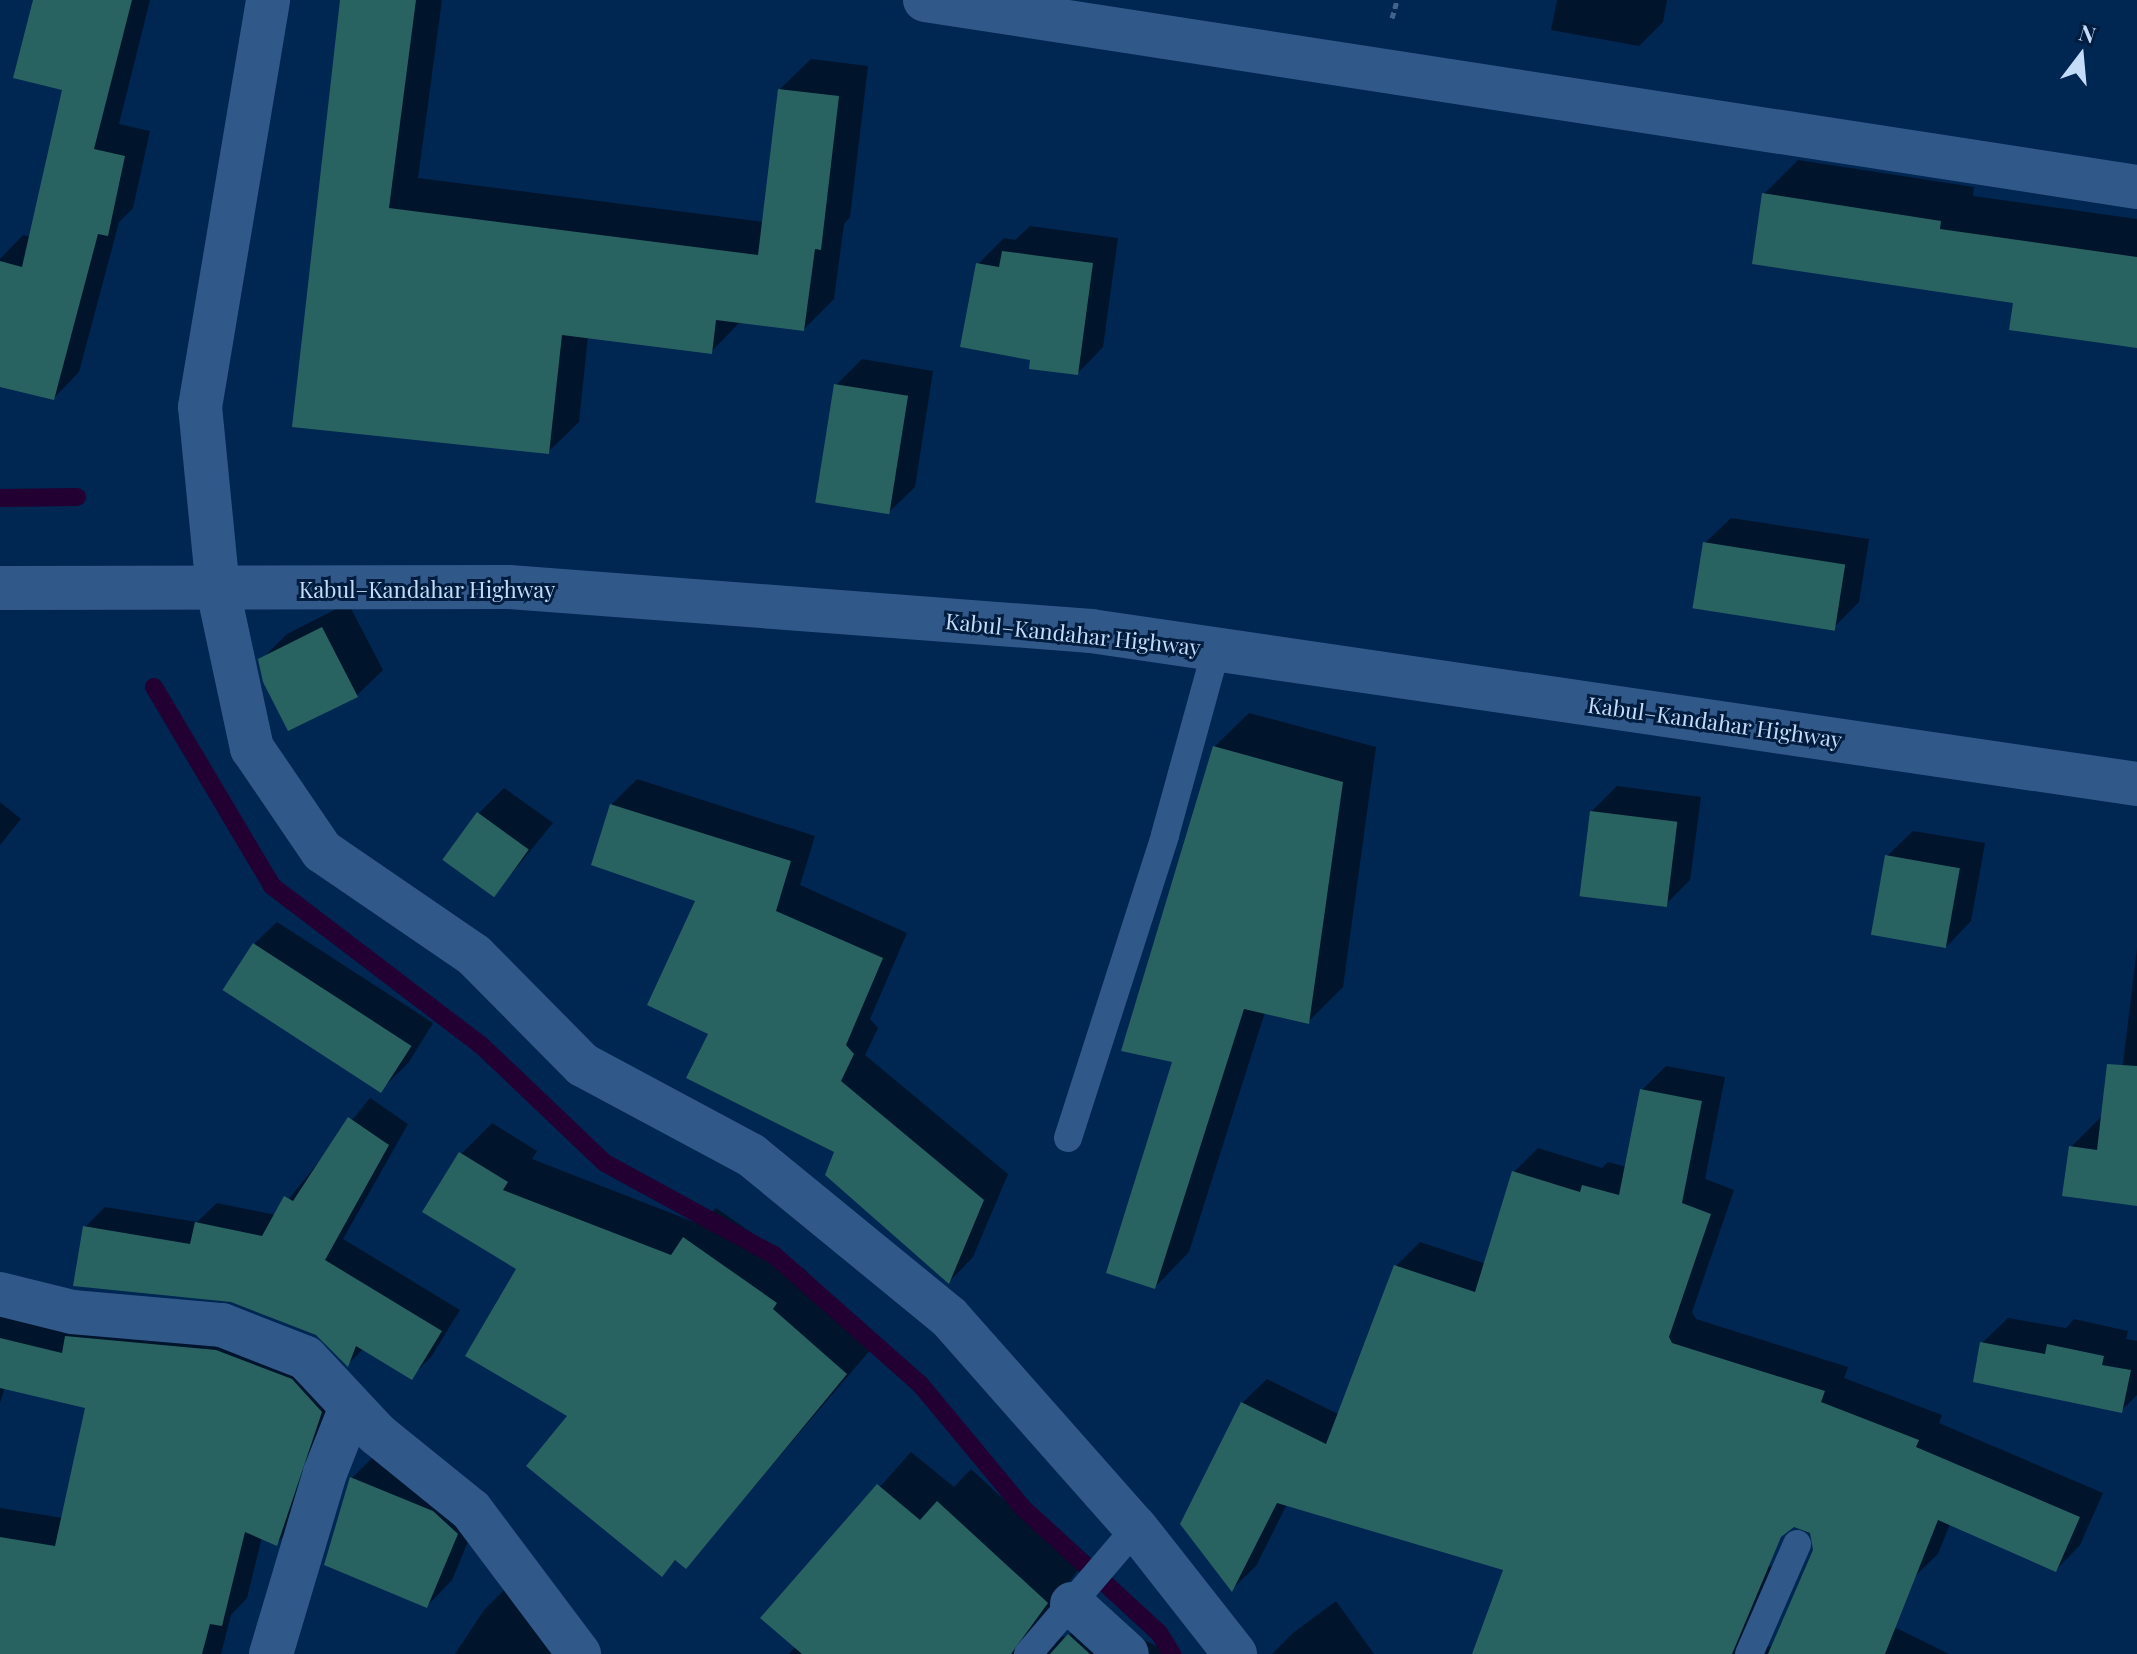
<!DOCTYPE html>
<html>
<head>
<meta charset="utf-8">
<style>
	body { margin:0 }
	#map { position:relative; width:2137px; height:1654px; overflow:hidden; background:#002652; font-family:"Playfair Display",serif }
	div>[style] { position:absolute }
	.shadow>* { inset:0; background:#0007 }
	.stream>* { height:18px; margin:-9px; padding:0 9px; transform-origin:9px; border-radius:9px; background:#230032 }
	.building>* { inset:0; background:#286362; transform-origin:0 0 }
	.path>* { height:5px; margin-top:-2.5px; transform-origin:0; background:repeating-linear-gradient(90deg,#426389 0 6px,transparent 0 10px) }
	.lane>* { height:28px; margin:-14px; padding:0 14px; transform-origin:14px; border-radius:14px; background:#30598a }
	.street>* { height:44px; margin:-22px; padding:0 22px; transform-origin:22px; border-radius:22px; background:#30598a }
	.secondary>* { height:44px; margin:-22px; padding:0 22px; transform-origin:22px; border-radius:22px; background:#30598a }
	span { translate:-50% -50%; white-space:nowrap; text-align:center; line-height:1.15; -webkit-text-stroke:6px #001d3f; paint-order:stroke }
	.street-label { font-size:22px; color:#c5dcf8 }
	.north { position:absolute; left:2041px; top:16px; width:80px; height:80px; -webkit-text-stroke:6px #001d3f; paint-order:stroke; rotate:16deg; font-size:22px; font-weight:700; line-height:32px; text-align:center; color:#c5dcf8 }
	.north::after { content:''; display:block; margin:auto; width:28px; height:36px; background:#c5dcf8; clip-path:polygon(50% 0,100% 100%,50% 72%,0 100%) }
</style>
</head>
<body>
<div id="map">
	<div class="shadow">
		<div style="clip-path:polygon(35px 0,150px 0,119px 124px,150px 131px,133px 208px,119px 222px,79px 372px,54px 398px,0 385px,0 259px,23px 235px,31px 237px,64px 88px)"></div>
		<div style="clip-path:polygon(343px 0,442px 0,418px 178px,764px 222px,780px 89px,811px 59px,868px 66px,850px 217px,844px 224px,834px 299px,804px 329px,741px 321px,711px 352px,588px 336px,579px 422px,548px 452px,294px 425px)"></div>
		<div style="clip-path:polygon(1557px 0,1667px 0,1663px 22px,1639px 46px,1551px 30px)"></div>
		<div style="clip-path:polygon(1798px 160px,1974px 187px,1973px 196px,2137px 219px,2137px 346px,2015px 301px,1764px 194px)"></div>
		<div style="clip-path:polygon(1030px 226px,1118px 238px,1103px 347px,1078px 373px,978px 264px,1004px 238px,1015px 240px)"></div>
		<div style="clip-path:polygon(862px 359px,933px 371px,915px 487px,889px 512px,836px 385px)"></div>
		<div style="clip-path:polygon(1731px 518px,1869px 539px,1859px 602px,1833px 628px,1705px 543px)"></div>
		<div style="clip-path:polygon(348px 603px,383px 670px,357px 695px,261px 660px,287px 634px)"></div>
		<div style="clip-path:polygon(1249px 713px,1376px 747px,1343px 987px,1308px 1022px,1265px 1012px,1189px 1252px,1155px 1287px,1175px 1060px,1214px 747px)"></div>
		<div style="clip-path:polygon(637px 779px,815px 836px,800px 885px,907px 933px,870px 1019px,878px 1028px,865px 1055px,1008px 1174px,973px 1257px,949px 1282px,837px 1151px,710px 1033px,698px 900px,611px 805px)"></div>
		<div style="clip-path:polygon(1617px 786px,1701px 797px,1690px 880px,1664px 906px,1591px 812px)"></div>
		<div style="clip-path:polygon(504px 788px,553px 823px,494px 895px,479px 813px)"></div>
		<div style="clip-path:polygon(0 802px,21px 819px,0 845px)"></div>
		<div style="clip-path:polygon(1913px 831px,1985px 843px,1971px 921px,1946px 947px,1887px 856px)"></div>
		<div style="clip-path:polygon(277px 922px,433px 1023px,409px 1062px,386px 1085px,254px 944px)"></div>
		<div style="clip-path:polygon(2137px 948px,2137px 1203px,2071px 1147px,2103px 1115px,2121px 1080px)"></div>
		<div style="clip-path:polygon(1666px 1066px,1725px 1077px,1705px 1179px,1734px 1190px,1692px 1312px,1696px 1319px,1848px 1367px,1844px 1378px,1942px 1415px,1939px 1423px,2103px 1493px,2080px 1545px,2056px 1570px,1950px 1524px,1938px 1554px,1913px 1578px,1705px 1488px,1687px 1525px,1779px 1570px,1766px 1646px,1773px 1647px,1813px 1587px,1949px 1654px,1474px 1654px,1505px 1569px,1287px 1504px,1256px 1566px,1232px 1589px,1242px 1403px,1267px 1379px,1340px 1415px,1396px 1266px,1420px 1242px,1486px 1264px,1514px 1172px,1538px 1148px,1602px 1168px,1608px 1162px,1627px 1167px,1642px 1090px)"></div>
		<div style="clip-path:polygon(370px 1098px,408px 1124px,343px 1239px,460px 1310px,431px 1357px,411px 1377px,364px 1348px,348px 1364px,317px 1333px,85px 1227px,105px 1207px,197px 1222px,217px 1203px,276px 1215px)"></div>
		<div style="clip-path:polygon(492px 1123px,537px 1151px,532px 1159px,699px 1224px,716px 1208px,807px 1271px,803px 1277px,877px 1342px,686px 1566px,677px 1559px,661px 1574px,570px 1415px,519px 1269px,461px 1154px)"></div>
		<div style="clip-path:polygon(0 1306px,243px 1324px,347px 1385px,303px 1517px,277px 1543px,262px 1537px,247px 1598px,231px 1615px,221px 1654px,0 1654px,0 1508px,63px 1518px,87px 1407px,5px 1387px,0 1403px)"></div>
		<div style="clip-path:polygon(2008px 1318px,2066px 1328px,2074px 1319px,2128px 1331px,2126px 1339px,2137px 1341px,2137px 1395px,2121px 1411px,1982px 1343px)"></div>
		<div style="clip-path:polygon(378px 1452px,482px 1508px,452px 1580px,427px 1606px,352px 1478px)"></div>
		<div style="clip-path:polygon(911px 1452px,954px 1487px,971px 1469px,1079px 1569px,1044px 1615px,1050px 1635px,1067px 1637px,1102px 1602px,1144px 1640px,1173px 1654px,789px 1654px,796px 1646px,763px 1618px)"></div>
		<div style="clip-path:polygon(510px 1584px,563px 1654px,455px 1654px,484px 1610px)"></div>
		<div style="clip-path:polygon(1336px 1601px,1374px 1654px,1272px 1654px,1293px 1633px)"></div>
	</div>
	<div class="stream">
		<div style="left:0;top:498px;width:77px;rotate:-0.7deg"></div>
		<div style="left:154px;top:687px;width:231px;rotate:59.3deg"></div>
		<div style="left:272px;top:886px;width:264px;rotate:37.3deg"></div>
		<div style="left:482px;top:1046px;width:170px;rotate:43.6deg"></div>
		<div style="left:605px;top:1163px;width:192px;rotate:28.6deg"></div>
		<div style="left:774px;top:1255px;width:195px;rotate:41.5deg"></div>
		<div style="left:920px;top:1384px;width:160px;rotate:50.3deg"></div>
		<div style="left:1022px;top:1507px;width:186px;rotate:42.6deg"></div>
		<div style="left:1159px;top:1633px;width:25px;rotate:58deg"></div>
	</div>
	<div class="building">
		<div style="clip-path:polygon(33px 0,132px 0,94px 149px,125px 156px,108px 236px,98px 234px,54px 400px,0 387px,0 261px,22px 267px,62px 90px,13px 78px)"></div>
		<div style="clip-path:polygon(340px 0,416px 0,389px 208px,758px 255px,778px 89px,839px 96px,821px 250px,815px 249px,804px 331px,716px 320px,712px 354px,562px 335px,549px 454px,292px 427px)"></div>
		<div style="clip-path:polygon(1762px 193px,1941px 221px,1940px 229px,2137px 257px,2137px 348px,2009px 330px,2013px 303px,1752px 264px)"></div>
		<div style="clip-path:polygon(1002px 251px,1093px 263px,1078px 375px,1029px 369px,1030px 360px,960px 347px,976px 263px,999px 267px)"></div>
		<div style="left:834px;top:384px;width:75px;height:120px;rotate:9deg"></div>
		<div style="left:1703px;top:542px;width:144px;height:67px;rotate:9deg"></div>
		<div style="clip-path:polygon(322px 627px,358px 697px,288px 731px,263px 682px,258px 659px)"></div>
		<div style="clip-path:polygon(1213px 746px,1343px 782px,1309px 1024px,1244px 1009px,1155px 1289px,1106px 1273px,1172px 1062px,1121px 1051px)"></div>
		<div style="clip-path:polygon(610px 804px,791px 861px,776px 911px,883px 958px,846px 1045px,854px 1054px,841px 1081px,984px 1200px,949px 1284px,825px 1175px,834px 1152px,686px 1078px,708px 1034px,647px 1005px,695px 901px,591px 865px)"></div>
		<div style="left:1590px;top:811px;width:88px;height:86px;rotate:7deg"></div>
		<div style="left:477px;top:812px;width:64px;height:59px;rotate:36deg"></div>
		<div style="left:1885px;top:855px;width:76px;height:81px;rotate:10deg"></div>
		<div style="left:253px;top:943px;width:189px;height:56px;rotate:33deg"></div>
		<div style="clip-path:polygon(2107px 1064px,2137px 1066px,2137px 1206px,2062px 1196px,2069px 1146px,2097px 1150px)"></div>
		<div style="clip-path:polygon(1640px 1089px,1702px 1101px,1682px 1203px,1711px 1214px,1669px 1337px,1672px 1343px,1825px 1391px,1821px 1402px,1919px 1440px,1916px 1447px,2080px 1517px,2056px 1572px,1938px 1520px,1885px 1654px,1768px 1654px,1813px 1550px,1810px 1533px,1794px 1527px,1781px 1537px,1732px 1654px,1472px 1654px,1503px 1570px,1277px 1503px,1232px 1592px,1180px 1524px,1241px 1402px,1326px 1444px,1394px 1265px,1475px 1292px,1512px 1171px,1580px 1192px,1582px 1185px,1619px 1195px)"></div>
		<div style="clip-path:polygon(348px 1117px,389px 1145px,325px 1260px,442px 1331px,412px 1380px,356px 1346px,348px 1367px,316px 1335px,231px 1302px,73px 1286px,83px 1226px,190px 1244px,195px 1222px,262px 1236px,284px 1196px,293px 1201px)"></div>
		<div style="clip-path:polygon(459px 1152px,508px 1182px,503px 1190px,671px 1255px,683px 1237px,777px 1303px,773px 1309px,847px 1374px,686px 1569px,675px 1560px,662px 1577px,526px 1466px,567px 1416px,465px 1356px,516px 1269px,422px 1212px)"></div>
		<div style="clip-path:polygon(65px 1336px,216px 1350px,292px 1379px,322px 1412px,277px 1546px,245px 1532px,222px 1626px,210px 1624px,202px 1654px,0 1654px,0 1537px,55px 1546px,85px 1408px,0 1388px,0 1338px,62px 1353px)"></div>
		<div style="clip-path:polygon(1980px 1342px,2045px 1354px,2047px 1344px,2104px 1356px,2102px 1365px,2131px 1370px,2122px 1413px,1973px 1382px)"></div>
		<div style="clip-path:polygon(350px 1477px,433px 1511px,458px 1534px,427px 1608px,324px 1565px)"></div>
		<div style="clip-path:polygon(877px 1484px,920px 1520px,937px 1501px,1048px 1603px,1011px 1654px,802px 1654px,760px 1618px)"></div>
		<div style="clip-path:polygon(1068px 1634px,1090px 1654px,1050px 1654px)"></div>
	</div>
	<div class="path">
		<div style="left:1392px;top:18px;width:19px;rotate:-74deg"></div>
	</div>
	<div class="lane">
		<div style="left:1068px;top:1138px;width:318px;rotate:-72.2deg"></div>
		<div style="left:1165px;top:835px;width:192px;rotate:-74.6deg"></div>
		<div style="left:1028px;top:1654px;width:166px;rotate:-49.4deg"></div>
		<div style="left:1749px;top:1654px;width:120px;rotate:-66.4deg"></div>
	</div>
	<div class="street">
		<div style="left:925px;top:0;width:1226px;rotate:8.77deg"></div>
		<div style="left:218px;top:590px;width:162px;rotate:77.9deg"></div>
		<div style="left:252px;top:748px;width:125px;rotate:55.8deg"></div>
		<div style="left:322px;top:851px;width:184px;rotate:34.4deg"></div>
		<div style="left:474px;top:955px;width:155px;rotate:45.3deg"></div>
		<div style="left:583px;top:1065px;width:191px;rotate:28.2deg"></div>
		<div style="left:751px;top:1155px;width:256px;rotate:39.3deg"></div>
		<div style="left:949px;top:1317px;width:282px;rotate:48.5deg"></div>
		<div style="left:1136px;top:1528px;width:160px;rotate:51.8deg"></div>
		<div style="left:0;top:1294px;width:74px;rotate:14deg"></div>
		<div style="left:72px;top:1312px;width:151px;rotate:5deg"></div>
		<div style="left:222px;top:1325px;width:90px;rotate:21.4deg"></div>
		<div style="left:306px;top:1358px;width:104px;rotate:46.9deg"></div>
		<div style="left:377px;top:1434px;width:121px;rotate:39deg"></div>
		<div style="left:471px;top:1510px;width:180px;rotate:53.1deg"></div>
		<div style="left:1072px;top:1604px;width:74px;rotate:42.3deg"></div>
		<div style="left:271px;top:1654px;width:189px;rotate:-73.4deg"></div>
		<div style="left:325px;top:1473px;width:71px;rotate:-68.5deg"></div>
	</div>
	<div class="secondary">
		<div style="left:0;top:588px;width:509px;rotate:-0.11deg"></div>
		<div style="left:509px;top:587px;width:584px;rotate:4.32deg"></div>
		<div style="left:1091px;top:631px;width:1057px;rotate:8.32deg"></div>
		<div style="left:218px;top:590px;width:184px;rotate:-95.6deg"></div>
		<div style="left:200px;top:407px;width:413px;rotate:-80.5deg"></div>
	</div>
	<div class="street-label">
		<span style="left:427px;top:590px">Kabul–Kandahar Highway</span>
		<span style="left:1073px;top:634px;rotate:6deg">Kabul–Kandahar Highway</span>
		<span style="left:1715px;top:722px;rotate:8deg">Kabul–Kandahar Highway</span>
	</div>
	<div class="north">N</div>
</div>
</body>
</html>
